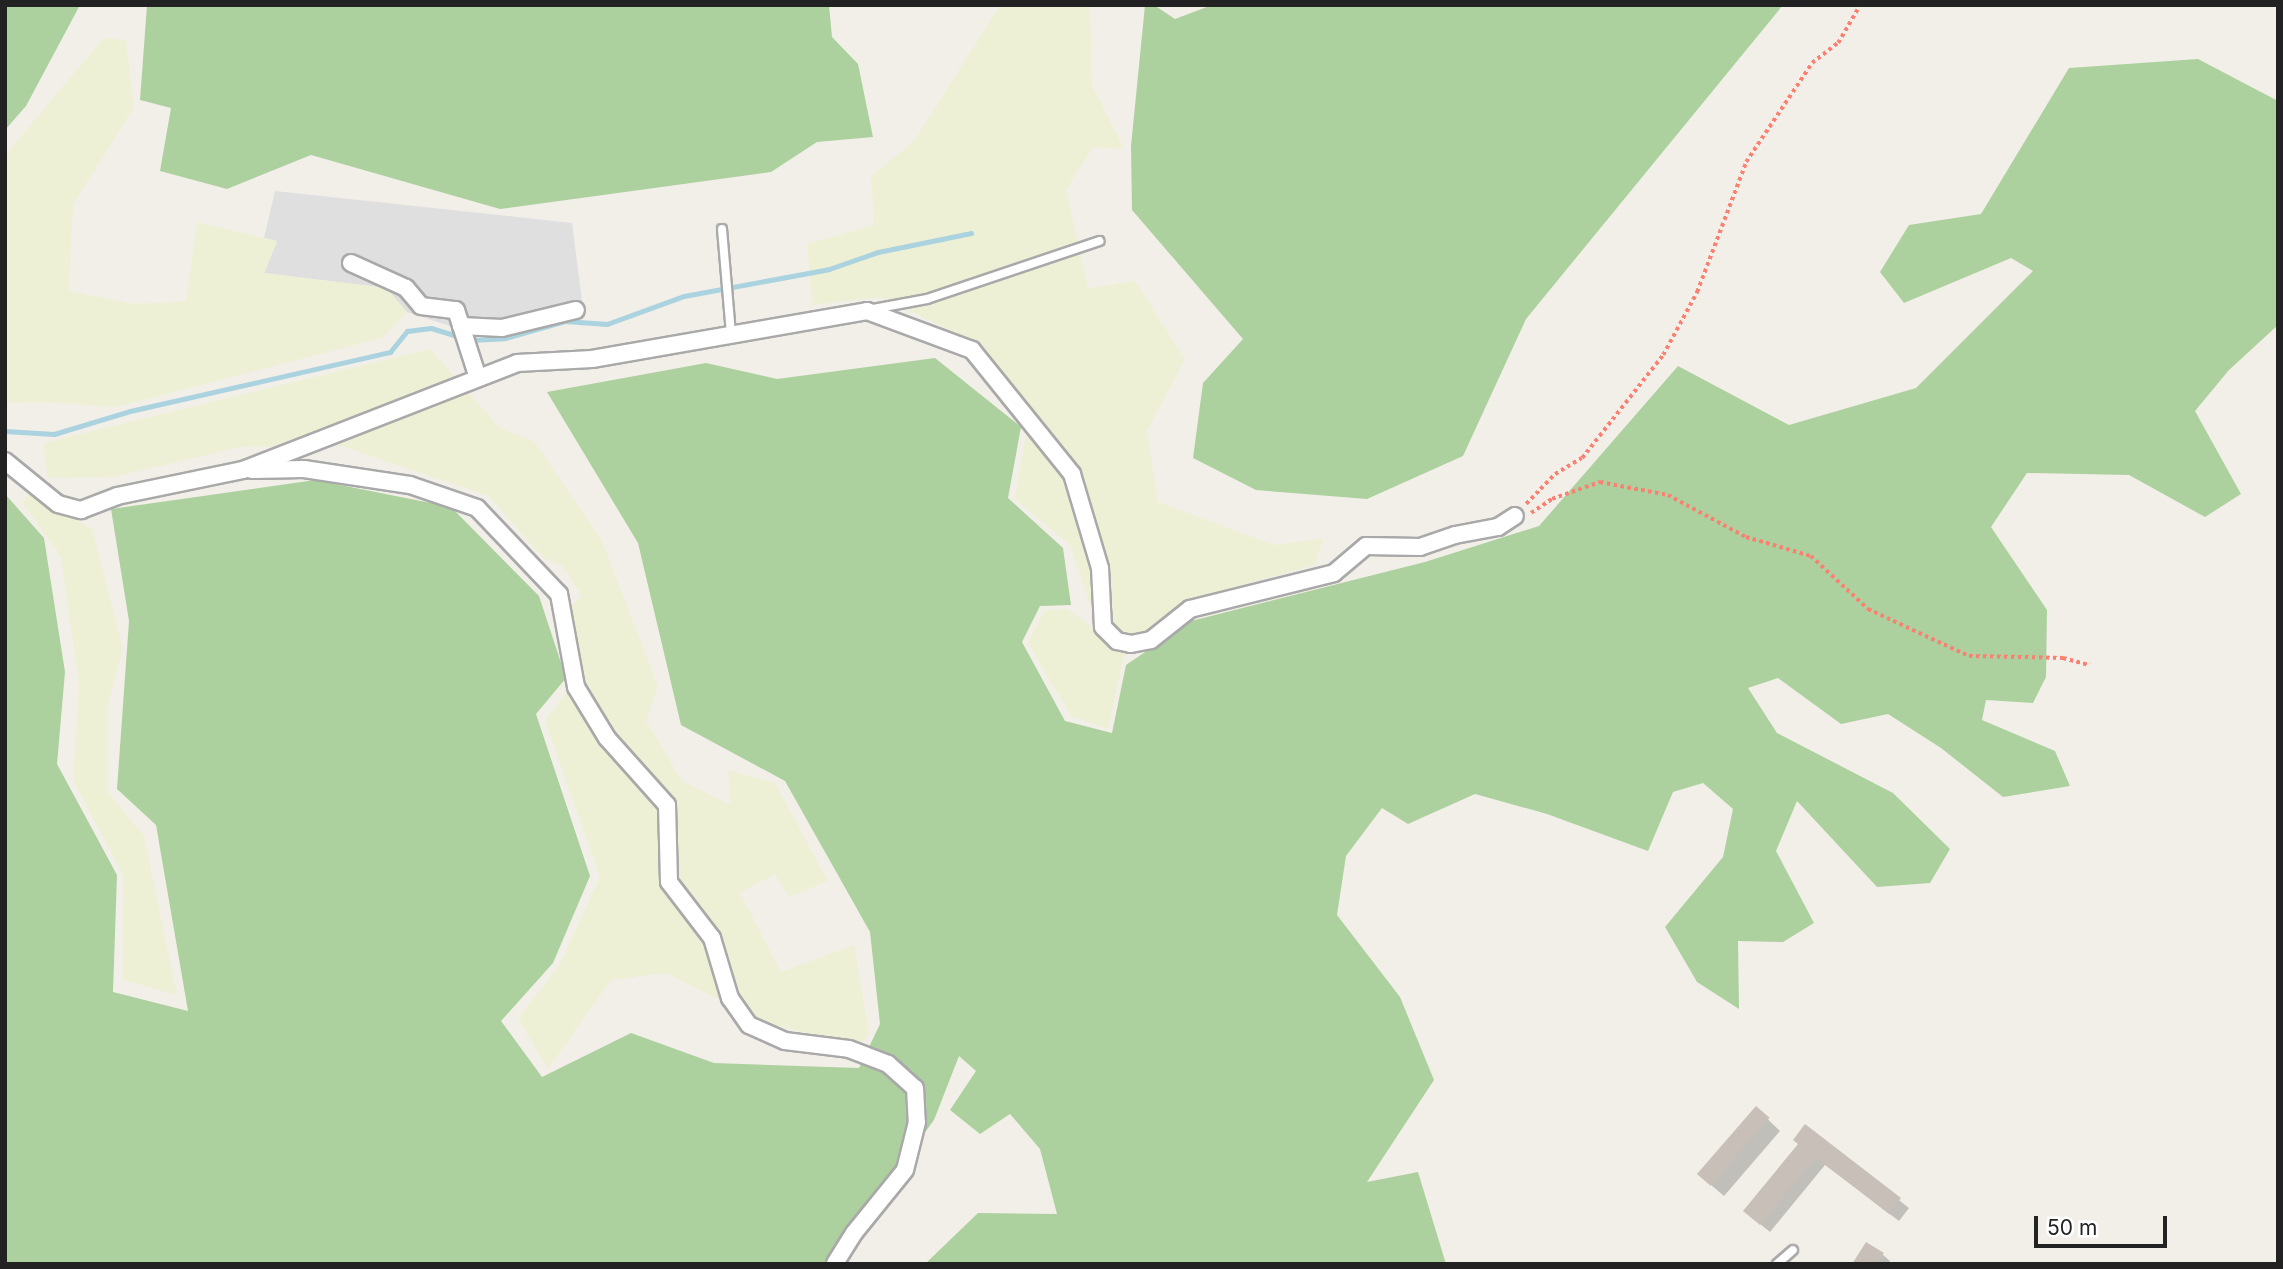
<!DOCTYPE html>
<html>
<head>
<meta charset="utf-8">
<style>
	body { margin:0 }
	#map { position:relative; width:2283px; height:1269px; overflow:hidden; background:#f2efe9; font-family:Inter,sans-serif }
	div>[style] { position:absolute }
	.residential>* { inset:0; background:#e0dfdf }
	.farmland>* { inset:0; background:#eef0d5 }
	.forest>* { inset:0; background:#add19e }
	.shadow>* { inset:0; background:#0003 }
	.stream>* { height:5px; margin:-2.5px; padding:0 2.5px; transform-origin:2.5px; border-radius:2.5px; background:#aad3df }
	.building>* { inset:0; background:#c7bfb8; transform-origin:0 0 }
	.path>* { height:3.5px; margin-top:-1.75px; transform-origin:0; background:repeating-linear-gradient(90deg,#fa8072 0 3.5px,transparent 0 7px) }
	.roads { filter:drop-shadow(2px 0 #a9a9a9) drop-shadow(-2px 0 #a9a9a9) drop-shadow(0 2px #a9a9a9) drop-shadow(0 -2px #a9a9a9) }
	.lane>* { height:8px; margin:-4px; padding:0 4px; transform-origin:4px; border-radius:4px; background:#fff }
	.street>* { height:16px; margin:-8px; padding:0 8px; transform-origin:8px; border-radius:8px; background:#fff }
	span { translate:-50% -50%; white-space:nowrap; text-align:center; line-height:1.15; -webkit-text-stroke:7px #fff; paint-order:stroke }
	.frame { position:absolute; inset:0; border:7px solid #222; pointer-events:none }
	.scale { position:absolute; left:2034px; top:1216px; width:133px; height:32px; box-sizing:border-box; border:4px solid #222; border-top:0; padding-left:9px; font-size:21px; line-height:24px; white-space:nowrap; color:#222; -webkit-text-stroke:5px #fff; paint-order:stroke }
</style>
</head>
<body>
<div id="map">
	<div class="residential">
		<div style="clip-path:polygon(275px 191px,572px 223px,584px 316px,474px 334px,407px 312px,386px 288px,264px 273px,277px 241px,264px 238px)"></div>
	</div>
	<div class="farmland">
		<div style="clip-path:polygon(1000px 5px,1090px 5px,1092px 85px,1124px 149px,1093px 147px,1066px 190px,1088px 288px,1135px 281px,1185px 359px,1147px 431px,1158px 502px,1274px 545px,1324px 538px,1315px 565px,1184px 601px,1124px 656px,1108px 729px,1071px 716px,1028px 643px,1044px 611px,1067px 609px,1099px 632px,1070px 545px,1015px 499px,1025px 440px,1038px 420px,978px 344px,882px 297px,812px 305px,807px 244px,874px 225px,871px 176px,914px 141px)"></div>
		<div style="clip-path:polygon(104px 38px,126px 40px,134px 107px,73px 205px,69px 291px,135px 304px,186px 301px,197px 222px,277px 241px,264px 273px,386px 288px,407px 312px,382px 338px,116px 407px,41px 402px,5px 403px,5px 155px)"></div>
		<div style="clip-path:polygon(430px 349px,500px 428px,534px 441px,601px 539px,658px 686px,646px 720px,681px 780px,731px 805px,728px 770px,775px 783px,828px 881px,789px 897px,775px 874px,740px 893px,781px 972px,854px 945px,869px 1033px,860px 1046px,766px 1023px,666px 973px,611px 980px,548px 1069px,518px 1018px,559px 966px,600px 877px,545px 721px,580px 675px,569px 607px,582px 596px,562px 566px,542px 557px,489px 496px,341px 446px,240px 447px,114px 477px,48px 478px,43px 443px)"></div>
		<div style="clip-path:polygon(29px 494px,92px 529px,123px 649px,108px 703px,108px 792px,144px 836px,177px 995px,123px 980px,123px 875px,73px 780px,79px 685px,61px 557px,22px 502px)"></div>
	</div>
	<div class="forest">
		<div style="clip-path:polygon(5px 5px,80px 5px,26px 106px,5px 130px)"></div>
		<div style="clip-path:polygon(147px 5px,829px 5px,832px 37px,858px 64px,873px 137px,817px 142px,771px 172px,500px 209px,311px 155px,227px 189px,160px 171px,171px 108px,140px 100px)"></div>
		<div style="clip-path:polygon(1145px 5px,1154px 5px,1175px 19px,1212px 5px,1783px 5px,1526px 319px,1463px 456px,1367px 499px,1256px 490px,1193px 458px,1203px 383px,1243px 339px,1132px 210px,1131px 146px)"></div>
		<div style="clip-path:polygon(2198px 59px,2278px 101px,2278px 325px,2229px 370px,2195px 411px,2241px 494px,2205px 517px,2129px 475px,2027px 473px,1991px 527px,2047px 610px,2046px 677px,2033px 703px,1986px 700px,1982px 720px,2055px 751px,2070px 786px,2003px 797px,1941px 748px,1888px 714px,1841px 724px,1778px 678px,1748px 688px,1777px 733px,1893px 793px,1950px 849px,1930px 883px,1877px 887px,1797px 801px,1776px 851px,1814px 923px,1783px 942px,1738px 941px,1739px 1009px,1697px 982px,1665px 927px,1723px 857px,1733px 809px,1703px 783px,1673px 792px,1648px 851px,1547px 814px,1475px 794px,1408px 824px,1382px 808px,1346px 856px,1337px 915px,1400px 997px,1434px 1080px,1367px 1182px,1418px 1172px,1446px 1264px,925px 1264px,978px 1213px,1057px 1214px,1040px 1149px,1010px 1114px,980px 1134px,950px 1110px,976px 1071px,959px 1056px,934px 1120px,828px 1264px,5px 1264px,5px 494px,44px 538px,65px 672px,57px 764px,117px 875px,113px 992px,188px 1011px,156px 825px,117px 789px,129px 621px,111px 509px,315px 480px,451px 507px,539px 596px,566px 678px,536px 714px,590px 876px,553px 963px,501px 1021px,542px 1077px,631px 1033px,714px 1063px,859px 1068px,880px 1024px,870px 932px,785px 781px,681px 725px,638px 543px,547px 392px,706px 363px,777px 379px,935px 358px,1021px 427px,1008px 498px,1063px 548px,1071px 605px,1040px 606px,1022px 642px,1065px 721px,1112px 733px,1126px 665px,1191px 621px,1425px 562px,1539px 526px,1678px 366px,1789px 425px,1916px 388px,2033px 271px,2011px 258px,1904px 303px,1880px 272px,1909px 225px,1981px 214px,2069px 68px)"></div>
	</div>
	<div class="shadow">
		<div style="clip-path:polygon(1756px 1108px,1780px 1131px,1724px 1196px,1711px 1185px)"></div>
		<div style="clip-path:polygon(1805px 1127px,1909px 1208px,1899px 1221px,1825px 1165px,1770px 1232px,1754px 1219px,1800px 1144px)"></div>
		<div style="clip-path:polygon(1882px 1254px,1890px 1261px,1888px 1264px,1854px 1264px)"></div>
	</div>
	<div class="stream">
		<div style="left:5px;top:431px;width:49px;rotate:3.5deg"></div>
		<div style="left:54px;top:434px;width:79px;rotate:-16.8deg"></div>
		<div style="left:130px;top:411px;width:267px;rotate:-12.8deg"></div>
		<div style="left:390px;top:352px;width:27px;rotate:-51deg"></div>
		<div style="left:407px;top:331px;width:24px;rotate:-7deg"></div>
		<div style="left:431px;top:328px;width:41px;rotate:17.1deg"></div>
		<div style="left:470px;top:340px;width:35px;rotate:-3deg"></div>
		<div style="left:505px;top:338px;width:62px;rotate:-15.8deg"></div>
		<div style="left:565px;top:321px;width:42px;rotate:4.1deg"></div>
		<div style="left:607px;top:324px;width:82px;rotate:-20deg"></div>
		<div style="left:684px;top:296px;width:147px;rotate:-10.5deg"></div>
		<div style="left:829px;top:269px;width:52px;rotate:-19.1deg"></div>
		<div style="left:878px;top:252px;width:95px;rotate:-11.5deg"></div>
	</div>
	<div class="building">
		<div style="left:1756px;top:1106px;width:18px;height:90px;rotate:41deg"></div>
		<div style="clip-path:polygon(1805px 1124px,1901px 1198px,1889px 1214px,1816px 1157px,1760px 1225px,1743px 1211px,1798px 1144px,1793px 1140px)"></div>
		<div style="clip-path:polygon(1866px 1242px,1884px 1253px,1876px 1264px,1852px 1264px)"></div>
	</div>
	<div class="path">
		<div style="left:1526px;top:504px;width:42px;rotate:-46deg"></div>
		<div style="left:1555px;top:474px;width:31px;rotate:-31deg"></div>
		<div style="left:1582px;top:458px;width:131px;rotate:-51.8deg"></div>
		<div style="left:1663px;top:355px;width:72px;rotate:-61.6deg"></div>
		<div style="left:1697px;top:292px;width:139px;rotate:-69.3deg"></div>
		<div style="left:1746px;top:162px;width:119px;rotate:-56.3deg"></div>
		<div style="left:1812px;top:63px;width:33px;rotate:-38deg"></div>
		<div style="left:1838px;top:43px;width:44px;rotate:-59.9deg"></div>
		<div style="left:1531px;top:513px;width:25px;rotate:-34deg"></div>
		<div style="left:1552px;top:499px;width:51px;rotate:-19.5deg"></div>
		<div style="left:1600px;top:482px;width:69px;rotate:10.8deg"></div>
		<div style="left:1668px;top:495px;width:89px;rotate:28.3deg"></div>
		<div style="left:1746px;top:537px;width:68px;rotate:16.3deg"></div>
		<div style="left:1811px;top:556px;width:78px;rotate:42.9deg"></div>
		<div style="left:1868px;top:609px;width:111px;rotate:25deg"></div>
		<div style="left:1969px;top:656px;width:94px;rotate:1.2deg"></div>
		<div style="left:2063px;top:658px;width:28px;rotate:15deg"></div>
	</div>
	<div class="roads">
		<div class="lane">
			<div style="left:722px;top:229px;width:106px;rotate:85.1deg"></div>
			<div style="left:873px;top:309px;width:55px;rotate:-10.5deg"></div>
			<div style="left:927px;top:299px;width:182px;rotate:-18.6deg"></div>
			<div style="left:1777px;top:1264px;width:21px;rotate:-41deg"></div>
		</div>
		<div class="street">
			<div style="left:351px;top:263px;width:60px;rotate:24.4deg"></div>
			<div style="left:406px;top:288px;width:23px;rotate:50deg"></div>
			<div style="left:421px;top:306px;width:35px;rotate:7deg"></div>
			<div style="left:456px;top:310px;width:71px;rotate:72.1deg"></div>
			<div style="left:461px;top:326px;width:41px;rotate:2.8deg"></div>
			<div style="left:502px;top:328px;width:76px;rotate:-13.7deg"></div>
			<div style="left:5px;top:461px;width:68px;rotate:39.1deg"></div>
			<div style="left:58px;top:504px;width:24px;rotate:15deg"></div>
			<div style="left:81px;top:510px;width:39px;rotate:-21deg"></div>
			<div style="left:117px;top:496px;width:129px;rotate:-11.7deg"></div>
			<div style="left:243px;top:470px;width:294px;rotate:-21.3deg"></div>
			<div style="left:517px;top:363px;width:75px;rotate:-3.1deg"></div>
			<div style="left:592px;top:359px;width:279px;rotate:-9.9deg"></div>
			<div style="left:867px;top:311px;width:112px;rotate:20.4deg"></div>
			<div style="left:972px;top:350px;width:159px;rotate:51.1deg"></div>
			<div style="left:1072px;top:474px;width:98px;rotate:73.4deg"></div>
			<div style="left:1100px;top:568px;width:59px;rotate:87.1deg"></div>
			<div style="left:1103px;top:627px;width:20px;rotate:45deg"></div>
			<div style="left:1117px;top:641px;width:14px;rotate:12deg"></div>
			<div style="left:1131px;top:644px;width:20px;rotate:-11deg"></div>
			<div style="left:1151px;top:640px;width:50px;rotate:-38.5deg"></div>
			<div style="left:1190px;top:609px;width:148px;rotate:-14deg"></div>
			<div style="left:1334px;top:573px;width:42px;rotate:-40.2deg"></div>
			<div style="left:1366px;top:546px;width:54px;rotate:1.1deg"></div>
			<div style="left:1420px;top:547px;width:37px;rotate:-19deg"></div>
			<div style="left:1455px;top:535px;width:44px;rotate:-10.5deg"></div>
			<div style="left:1498px;top:527px;width:20px;rotate:-33deg"></div>
			<div style="left:252px;top:470px;width:52px;rotate:-1.1deg"></div>
			<div style="left:304px;top:469px;width:107px;rotate:8.6deg"></div>
			<div style="left:410px;top:485px;width:71px;rotate:18.9deg"></div>
			<div style="left:477px;top:508px;width:119px;rotate:46.4deg"></div>
			<div style="left:559px;top:594px;width:95px;rotate:79.6deg"></div>
			<div style="left:576px;top:687px;width:60px;rotate:58.7deg"></div>
			<div style="left:607px;top:738px;width:90px;rotate:48.2deg"></div>
			<div style="left:667px;top:805px;width:77px;rotate:88.5deg"></div>
			<div style="left:669px;top:882px;width:71px;rotate:52.5deg"></div>
			<div style="left:712px;top:938px;width:63px;rotate:73.3deg"></div>
			<div style="left:730px;top:998px;width:33px;rotate:55deg"></div>
			<div style="left:749px;top:1025px;width:39px;rotate:24deg"></div>
			<div style="left:785px;top:1041px;width:64px;rotate:7.1deg"></div>
			<div style="left:849px;top:1049px;width:42px;rotate:21deg"></div>
			<div style="left:888px;top:1064px;width:36px;rotate:42deg"></div>
			<div style="left:915px;top:1088px;width:34px;rotate:87deg"></div>
			<div style="left:917px;top:1122px;width:49px;rotate:104deg"></div>
			<div style="left:905px;top:1170px;width:81px;rotate:129deg"></div>
			<div style="left:854px;top:1233px;width:36px;rotate:122deg"></div>
		</div>
	</div>
	<div class="frame"></div>
	<div class="scale">50 m</div>
</div>
</body>
</html>
